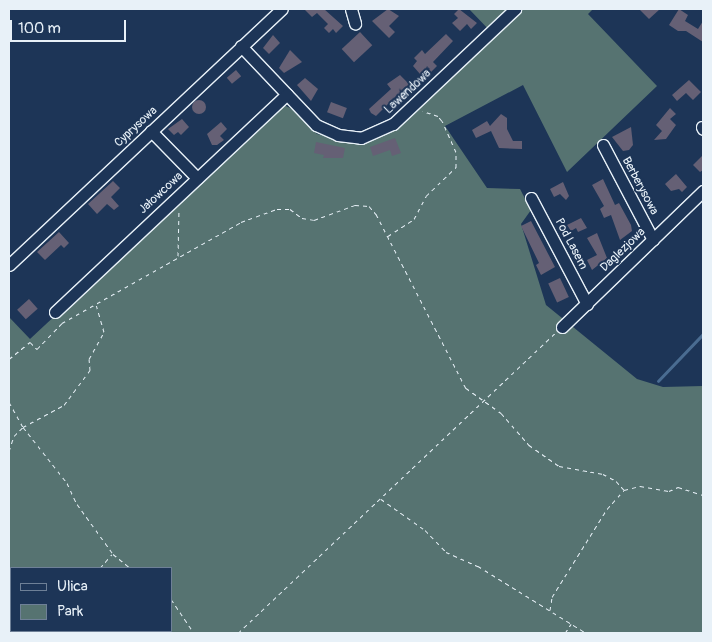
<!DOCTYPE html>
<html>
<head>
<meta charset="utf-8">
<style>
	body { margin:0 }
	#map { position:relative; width:712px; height:642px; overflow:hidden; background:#1d3557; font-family:Pangolin,sans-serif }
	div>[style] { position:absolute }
	.green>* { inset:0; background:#567371 }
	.stream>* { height:2.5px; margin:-1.25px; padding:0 1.25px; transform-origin:1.25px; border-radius:1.25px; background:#4a6c91 }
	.building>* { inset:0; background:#656075; transform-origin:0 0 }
	.round { border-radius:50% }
	.path>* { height:1px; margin-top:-0.5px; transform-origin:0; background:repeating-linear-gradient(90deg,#e8f1f8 0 4px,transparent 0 8px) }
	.roads { filter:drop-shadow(1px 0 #e8f1f8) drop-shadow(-1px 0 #e8f1f8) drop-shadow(0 1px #e8f1f8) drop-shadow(0 -1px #e8f1f8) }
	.minor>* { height:11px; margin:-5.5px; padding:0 5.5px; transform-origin:5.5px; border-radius:5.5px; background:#1d3557 }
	span { translate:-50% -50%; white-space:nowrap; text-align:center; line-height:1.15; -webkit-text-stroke:4px #1d3557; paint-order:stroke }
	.street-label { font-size:12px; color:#e8f1f8 }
	.frame { position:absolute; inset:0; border:10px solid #e8f1f8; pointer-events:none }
	.legend { position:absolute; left:10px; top:567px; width:162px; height:65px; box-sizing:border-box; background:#1d3557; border:1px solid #6e8097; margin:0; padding:6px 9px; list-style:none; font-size:15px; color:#e8f1f8 }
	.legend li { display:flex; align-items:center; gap:10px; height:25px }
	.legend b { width:25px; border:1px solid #6e8097 }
	.scale { position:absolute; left:10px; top:20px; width:116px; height:22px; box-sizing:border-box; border:2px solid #e8f1f8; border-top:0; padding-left:6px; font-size:15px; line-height:18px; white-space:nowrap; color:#e8f1f8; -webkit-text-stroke:4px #1d3557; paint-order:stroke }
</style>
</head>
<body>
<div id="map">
	<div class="green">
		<div style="clip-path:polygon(evenodd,469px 9px,593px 9px,588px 14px,657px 86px,567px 172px,523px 85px,445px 126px,487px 188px,520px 189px,531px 210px,521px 224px,546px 305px,637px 379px,663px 387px,703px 386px,703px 633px,9px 633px,9px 317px,30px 339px,282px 104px,292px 109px,317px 134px,359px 144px,384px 135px,493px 34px,469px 9px,11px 568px,171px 568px,171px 631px,11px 631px,11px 568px)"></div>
	</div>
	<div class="stream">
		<div style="left:658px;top:381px;width:65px;rotate:-46.2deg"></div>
	</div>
	<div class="building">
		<div style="clip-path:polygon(304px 9px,324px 9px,343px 26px,336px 33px,333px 29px,329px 33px,324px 28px,328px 24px,317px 13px,312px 17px)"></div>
		<div style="clip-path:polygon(388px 9px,399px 16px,389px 26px,395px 32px,389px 38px,372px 21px)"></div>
		<div style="clip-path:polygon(459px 9px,477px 23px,471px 29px,467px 24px,460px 31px,452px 23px,458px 18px,454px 14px)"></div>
		<div style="clip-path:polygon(639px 9px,660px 9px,649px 19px)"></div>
		<div style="clip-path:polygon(679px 9px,688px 15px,685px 21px,698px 29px,703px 21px,703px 42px,686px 31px,678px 31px,669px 25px)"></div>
		<div style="left:360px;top:32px;width:18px;height:25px;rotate:47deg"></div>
		<div style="clip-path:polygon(446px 34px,453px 41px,433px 62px,437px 66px,431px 72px,427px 67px,420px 74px,413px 66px,417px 61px,414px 58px,422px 50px,425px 54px)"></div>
		<div style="clip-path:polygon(273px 35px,280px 43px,269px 54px,263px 48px)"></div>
		<div style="clip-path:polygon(290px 50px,302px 62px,284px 73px,279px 68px)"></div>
		<div style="left:236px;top:70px;width:8px;height:12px;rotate:50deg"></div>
		<div style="clip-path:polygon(400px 75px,409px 84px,403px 90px,407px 94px,401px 99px,397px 95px,376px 116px,371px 113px,369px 109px,391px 89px,387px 84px)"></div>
		<div style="clip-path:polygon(305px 78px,318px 89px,311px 101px,297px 85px)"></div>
		<div style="clip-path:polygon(689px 80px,701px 92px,693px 100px,686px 93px,677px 101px,672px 95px)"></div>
		<div class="round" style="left:192px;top:100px;width:14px;height:14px"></div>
		<div style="left:331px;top:102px;width:17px;height:11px;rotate:21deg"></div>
		<div style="clip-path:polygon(670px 108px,676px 114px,670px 119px,676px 125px,666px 139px,654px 140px,662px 131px,656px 125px)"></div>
		<div style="clip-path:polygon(501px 114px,507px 118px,507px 129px,513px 141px,522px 141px,522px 149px,499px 148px,491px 131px,476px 138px,472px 130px,487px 121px,490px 126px)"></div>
		<div style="clip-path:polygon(182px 119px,189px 127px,181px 135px,178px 132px,174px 135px,168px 129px)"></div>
		<div style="clip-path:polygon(221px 122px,227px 129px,220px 136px,224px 140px,217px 145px,212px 145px,207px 134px)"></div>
		<div style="clip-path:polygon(631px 127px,633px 145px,629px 150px,623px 151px,612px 137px)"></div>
		<div style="clip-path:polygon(395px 138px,401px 153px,392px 156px,390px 150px,373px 156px,370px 147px)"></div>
		<div style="clip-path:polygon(316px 142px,345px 148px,343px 158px,323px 158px,324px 155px,314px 153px)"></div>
		<div style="clip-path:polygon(703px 155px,703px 170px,700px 172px,693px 165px)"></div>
		<div style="clip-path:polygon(676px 174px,687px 187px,682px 192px,679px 189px,671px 191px,665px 184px)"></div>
		<div style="clip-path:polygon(603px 179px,615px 205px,619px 203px,631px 225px,632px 231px,620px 240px,611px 215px,604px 218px,600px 209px,604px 206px,592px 185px)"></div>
		<div style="clip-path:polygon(113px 181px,120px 188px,111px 197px,119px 206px,114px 210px,107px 204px,97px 214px,88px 204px)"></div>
		<div style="clip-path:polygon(563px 182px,569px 196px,566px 200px,560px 194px,554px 197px,550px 189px)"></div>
		<div style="clip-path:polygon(581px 218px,587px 228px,578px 232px,576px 228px,571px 231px,567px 225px)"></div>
		<div style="clip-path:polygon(531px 221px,555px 267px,541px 275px,536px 265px,539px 263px,521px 226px)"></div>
		<div style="clip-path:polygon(59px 232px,69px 243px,64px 248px,61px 245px,45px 260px,37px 252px)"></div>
		<div style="clip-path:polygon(597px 233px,607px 258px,592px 270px,587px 260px,597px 255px,587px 238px)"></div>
		<div style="left:560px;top:278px;width:21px;height:13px;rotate:65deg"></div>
		<div style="left:29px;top:299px;width:13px;height:16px;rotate:48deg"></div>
	</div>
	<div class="path">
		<div style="left:388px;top:236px;width:31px;rotate:-33deg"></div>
		<div style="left:414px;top:219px;width:26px;rotate:-62deg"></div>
		<div style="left:426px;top:196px;width:42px;rotate:-44deg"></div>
		<div style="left:456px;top:167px;width:15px;rotate:-90deg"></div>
		<div style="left:456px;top:152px;width:34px;rotate:-114deg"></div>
		<div style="left:442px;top:121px;width:6px;rotate:-129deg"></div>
		<div style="left:438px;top:116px;width:16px;rotate:-162deg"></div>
		<div style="left:178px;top:256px;width:46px;rotate:-88.8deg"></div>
		<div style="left:9px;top:359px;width:27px;rotate:-39deg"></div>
		<div style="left:30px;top:342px;width:10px;rotate:45deg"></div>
		<div style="left:37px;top:349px;width:36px;rotate:-46deg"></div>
		<div style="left:62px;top:323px;width:206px;rotate:-29.4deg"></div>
		<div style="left:241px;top:222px;width:38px;rotate:-20deg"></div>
		<div style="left:277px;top:209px;width:13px"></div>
		<div style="left:290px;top:209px;width:15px;rotate:37deg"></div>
		<div style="left:302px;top:218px;width:12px;rotate:9deg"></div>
		<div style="left:314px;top:220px;width:44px;rotate:-20.1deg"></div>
		<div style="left:355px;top:205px;width:14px;rotate:4deg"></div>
		<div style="left:369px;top:206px;width:11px;rotate:49deg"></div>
		<div style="left:376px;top:214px;width:196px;rotate:62.7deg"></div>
		<div style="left:466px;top:388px;width:43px;rotate:35.5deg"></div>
		<div style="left:501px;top:413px;width:43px;rotate:48.8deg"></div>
		<div style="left:529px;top:445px;width:37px;rotate:35deg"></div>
		<div style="left:559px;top:466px;width:45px;rotate:10.3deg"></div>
		<div style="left:603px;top:474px;width:15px;rotate:28deg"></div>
		<div style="left:616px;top:481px;width:12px;rotate:48deg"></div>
		<div style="left:9px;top:402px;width:29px;rotate:61deg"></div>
		<div style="left:23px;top:427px;width:71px;rotate:51.8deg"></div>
		<div style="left:67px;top:483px;width:23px;rotate:65deg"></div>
		<div style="left:77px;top:504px;width:62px;rotate:54.2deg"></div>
		<div style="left:113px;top:554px;width:22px;rotate:39deg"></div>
		<div style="left:9px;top:451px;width:16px;rotate:-72deg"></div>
		<div style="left:14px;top:436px;width:13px;rotate:-45deg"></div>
		<div style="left:23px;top:427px;width:47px;rotate:-28.2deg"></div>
		<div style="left:64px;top:405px;width:44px;rotate:-53.4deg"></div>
		<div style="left:90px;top:370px;width:11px;rotate:-95deg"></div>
		<div style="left:89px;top:359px;width:31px;rotate:-61deg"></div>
		<div style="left:104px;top:332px;width:29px;rotate:-106deg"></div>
		<div style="left:381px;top:499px;width:54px;rotate:35.2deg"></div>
		<div style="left:425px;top:530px;width:30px;rotate:46deg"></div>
		<div style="left:446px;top:552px;width:35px;rotate:24deg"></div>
		<div style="left:478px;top:566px;width:127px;rotate:31.8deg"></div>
		<div style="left:100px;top:568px;width:18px;rotate:-49deg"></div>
		<div style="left:171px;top:599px;width:41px;rotate:55.9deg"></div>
		<div style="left:550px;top:610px;width:13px;rotate:-81deg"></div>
		<div style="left:552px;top:597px;width:104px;rotate:-58deg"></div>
		<div style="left:607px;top:509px;width:25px;rotate:-48deg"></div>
		<div style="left:624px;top:490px;width:16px;rotate:-14deg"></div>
		<div style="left:640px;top:486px;width:29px;rotate:10deg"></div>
		<div style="left:669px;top:491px;width:10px;rotate:-24deg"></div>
		<div style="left:678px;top:487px;width:26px;rotate:18deg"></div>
		<div style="left:79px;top:633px;width:2px;rotate:-63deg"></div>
		<div style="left:238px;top:633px;width:436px;rotate:-43.4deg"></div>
		<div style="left:565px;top:633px;width:11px;rotate:-56deg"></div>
	</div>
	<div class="roads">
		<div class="minor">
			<div style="left:351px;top:9px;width:15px;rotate:74deg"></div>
			<div style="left:241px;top:46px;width:109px;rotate:46.5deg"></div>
			<div style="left:316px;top:125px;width:24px;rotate:24deg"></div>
			<div style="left:338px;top:135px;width:23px;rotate:7deg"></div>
			<div style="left:361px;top:138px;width:35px;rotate:-24deg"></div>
			<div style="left:393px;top:124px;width:168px;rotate:-43.3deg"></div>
			<div style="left:702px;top:127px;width:2px;rotate:63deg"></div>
			<div style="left:151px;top:131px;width:66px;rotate:45.6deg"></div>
			<div style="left:603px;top:145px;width:107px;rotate:62.2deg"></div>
			<div style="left:531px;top:198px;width:120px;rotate:62.2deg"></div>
			<div style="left:9px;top:265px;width:374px;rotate:-43.2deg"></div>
			<div style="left:55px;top:312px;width:318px;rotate:-43.2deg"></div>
			<div style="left:562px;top:327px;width:196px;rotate:-44deg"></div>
		</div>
	</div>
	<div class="street-label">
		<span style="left:408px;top:92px;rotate:-43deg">Lawendowa</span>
		<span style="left:136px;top:127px;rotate:-43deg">Cyprysowa</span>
		<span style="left:640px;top:186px;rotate:62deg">Berberysowa</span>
		<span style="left:161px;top:193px;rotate:-43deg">Jałowcowa</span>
		<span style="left:571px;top:244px;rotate:62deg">Pod Lasem</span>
		<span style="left:623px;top:250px;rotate:-44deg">Daglezjowa</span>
	</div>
	<div class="frame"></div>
	<ul class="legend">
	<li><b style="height:6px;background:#1d3557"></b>Ulica</li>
	<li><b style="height:14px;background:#567371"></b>Park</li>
	</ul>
	<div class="scale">100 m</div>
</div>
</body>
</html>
